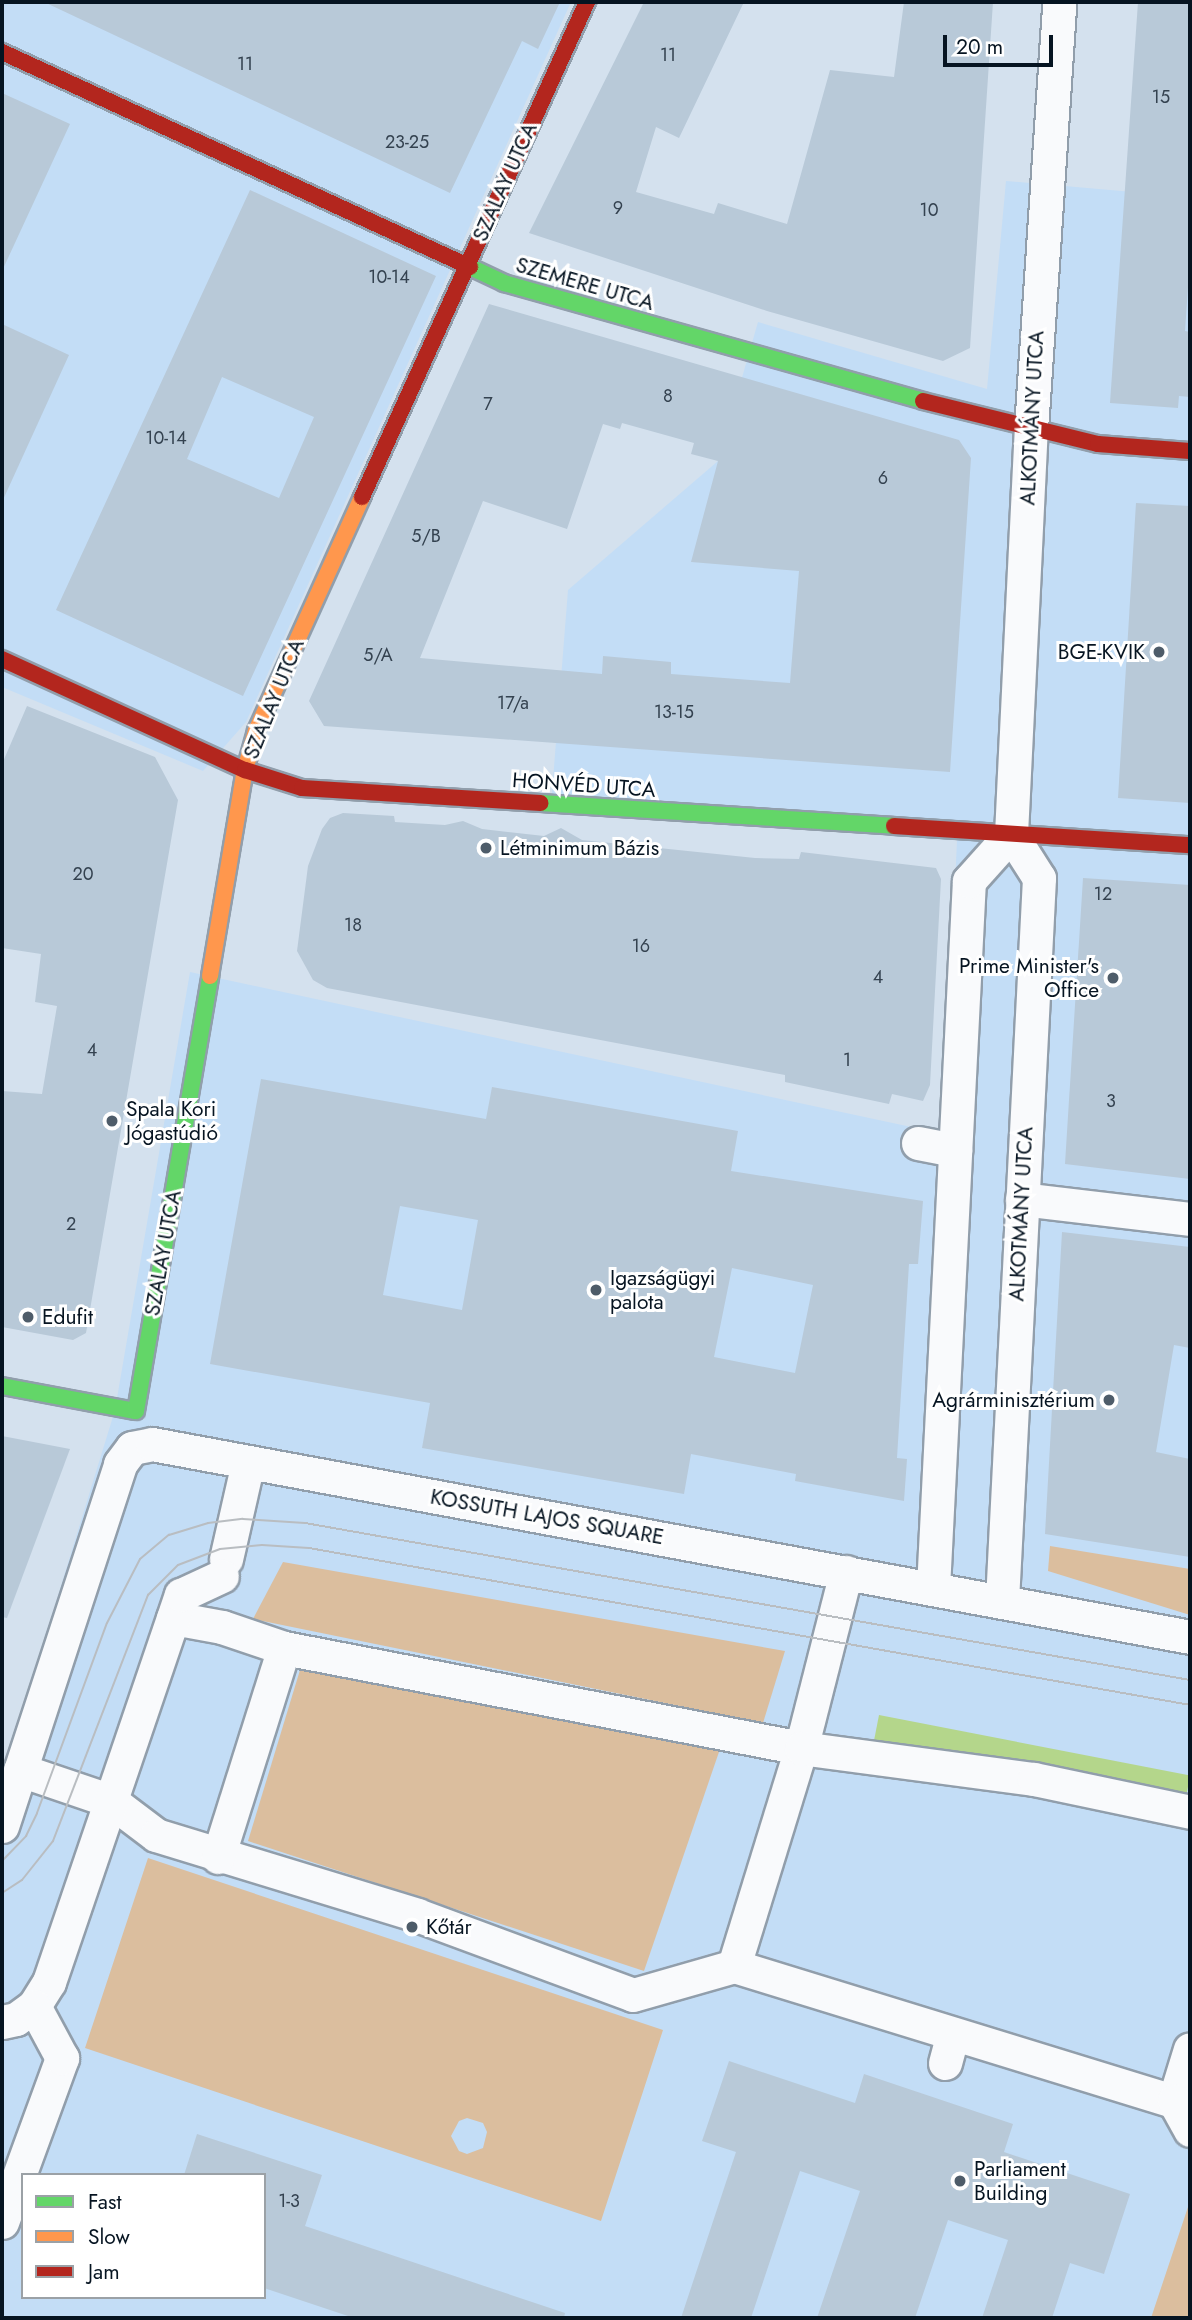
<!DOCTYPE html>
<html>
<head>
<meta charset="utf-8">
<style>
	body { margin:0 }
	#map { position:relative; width:1192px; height:2320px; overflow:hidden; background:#d4e1ee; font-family:Jost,sans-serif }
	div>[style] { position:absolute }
	.built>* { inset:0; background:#c3ddf6 }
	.green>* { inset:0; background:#dbbe9e }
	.water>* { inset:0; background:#b4d68b; transform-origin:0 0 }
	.building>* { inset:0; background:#b8c9d8 }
	.roads { filter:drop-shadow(2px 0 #919eab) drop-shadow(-2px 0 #919eab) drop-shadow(0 2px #919eab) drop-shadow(0 -2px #919eab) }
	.street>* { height:33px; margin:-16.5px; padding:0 16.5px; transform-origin:16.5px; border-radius:16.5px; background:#f9fafc }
	.fast>* { height:16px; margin:-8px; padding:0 8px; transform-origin:8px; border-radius:8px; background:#63d668 }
	.slow>* { height:16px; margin:-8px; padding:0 8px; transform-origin:8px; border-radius:8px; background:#ff974d }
	.jam>* { height:16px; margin:-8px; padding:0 8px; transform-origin:8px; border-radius:8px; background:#b3261e }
	.tram>* { height:2px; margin:-1px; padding:0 1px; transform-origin:1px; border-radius:1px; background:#b9bdc1 }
	.dots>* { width:19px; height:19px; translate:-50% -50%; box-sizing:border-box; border:4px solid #fff; border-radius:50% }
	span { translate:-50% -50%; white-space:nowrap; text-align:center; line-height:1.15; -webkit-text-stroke:6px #fff; paint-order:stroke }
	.number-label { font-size:18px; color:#344250 }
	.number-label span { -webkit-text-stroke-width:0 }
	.street-label { font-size:21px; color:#061421 }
	.poi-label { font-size:21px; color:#061421 }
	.right { translate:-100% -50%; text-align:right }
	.left { translate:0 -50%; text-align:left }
	.frame { position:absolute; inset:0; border:4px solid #061421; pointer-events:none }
	.legend { position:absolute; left:21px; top:2173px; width:245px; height:126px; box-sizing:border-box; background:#fff; border:2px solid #9ba1a6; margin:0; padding:9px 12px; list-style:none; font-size:21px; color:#061421 }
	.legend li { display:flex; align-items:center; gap:14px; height:35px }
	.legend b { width:35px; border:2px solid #9ba1a6 }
	.scale { position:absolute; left:943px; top:35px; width:110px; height:32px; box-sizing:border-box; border:4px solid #061421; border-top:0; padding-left:9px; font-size:21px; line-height:24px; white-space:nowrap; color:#061421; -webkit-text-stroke:5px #fff; paint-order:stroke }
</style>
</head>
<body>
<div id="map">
	<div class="built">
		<div style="clip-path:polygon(2px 2px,571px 2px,246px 722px,203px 771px,2px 687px)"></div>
		<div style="clip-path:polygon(evenodd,1006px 181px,1190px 197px,1190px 2318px,2px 2318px,2px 1778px,115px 1410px,190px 972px,944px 1134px,957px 840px,551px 805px,568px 590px,718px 461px,758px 322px,987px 389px,1006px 181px,23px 2175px,264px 2175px,264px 2297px,23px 2297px,23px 2175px)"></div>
	</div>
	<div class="green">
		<div style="clip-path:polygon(1050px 1546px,1190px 1569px,1190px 1615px,1048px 1571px)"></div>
		<div style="clip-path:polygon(283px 1562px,785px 1651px,763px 1723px,253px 1619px)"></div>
		<div style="clip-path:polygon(300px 1670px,720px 1749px,644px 1971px,248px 1841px)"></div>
		<div style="clip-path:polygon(evenodd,148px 1858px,663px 2030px,601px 2221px,85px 2048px,148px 1858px,467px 2118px,483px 2123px,487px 2132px,483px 2148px,467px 2154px,459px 2151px,451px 2136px,459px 2121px,467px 2118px)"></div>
		<div style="clip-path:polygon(1188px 2207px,1190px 2318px,1151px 2318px)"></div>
	</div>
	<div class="water">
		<div style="left:879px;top:1715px;width:317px;height:26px;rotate:11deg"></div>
	</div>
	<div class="building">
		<div style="clip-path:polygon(44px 2px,560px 2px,538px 49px,522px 41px,450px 193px)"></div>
		<div style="clip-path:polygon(644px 2px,744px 2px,679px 138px,656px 127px,636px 192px,714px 214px,718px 203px,787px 224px,830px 70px,894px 77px,904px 2px,993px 2px,970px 348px,943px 361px,767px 311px,529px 233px)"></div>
		<div style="clip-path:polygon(1138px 2px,1190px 2px,1190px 258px,1185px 331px,1190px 332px,1190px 397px,1179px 396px,1178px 408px,1110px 403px)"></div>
		<div style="clip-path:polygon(2px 93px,70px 124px,2px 271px)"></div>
		<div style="clip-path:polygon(evenodd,250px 190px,436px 276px,243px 696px,56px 610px,250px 190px,222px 377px,314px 417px,279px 498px,187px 459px,222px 377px)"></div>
		<div style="clip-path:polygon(evenodd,489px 304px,959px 440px,971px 458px,950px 772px,324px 726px,309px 701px,489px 304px,622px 423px,694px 443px,691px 454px,718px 461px,691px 562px,799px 571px,790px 683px,671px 674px,671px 662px,603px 656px,602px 674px,420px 658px,483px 501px,567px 529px,603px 424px,620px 429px,622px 423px)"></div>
		<div style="clip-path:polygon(2px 324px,69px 355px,2px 502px)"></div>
		<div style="clip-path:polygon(1136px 503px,1190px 506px,1190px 803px,1118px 798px)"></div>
		<div style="clip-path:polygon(27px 706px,155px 757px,178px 800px,86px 1333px,73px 1340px,2px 1327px,2px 1091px,42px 1094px,57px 1006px,35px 1002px,41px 954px,2px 948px,2px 764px)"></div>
		<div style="clip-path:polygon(343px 813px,394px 816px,395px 822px,445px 825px,463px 821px,482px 829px,544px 836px,561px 828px,582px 840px,755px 858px,799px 859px,801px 852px,936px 868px,941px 879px,930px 1085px,923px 1101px,892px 1094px,889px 1104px,785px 1082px,785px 1075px,327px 988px,313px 980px,297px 951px,308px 866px,322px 829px,330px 818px)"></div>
		<div style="clip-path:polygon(1083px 878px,1190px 885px,1190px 1179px,1065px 1164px)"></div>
		<div style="clip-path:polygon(evenodd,261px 1079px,486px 1119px,492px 1087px,738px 1131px,731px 1171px,923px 1201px,918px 1264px,909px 1264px,897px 1458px,907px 1459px,904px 1501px,795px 1481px,796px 1474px,691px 1454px,684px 1494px,422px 1448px,430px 1403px,210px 1364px,261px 1079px,400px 1206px,478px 1220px,462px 1310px,383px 1295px,400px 1206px,261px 1079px,732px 1268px,813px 1285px,795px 1373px,714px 1357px,732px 1268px)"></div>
		<div style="clip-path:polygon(1062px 1232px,1190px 1247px,1190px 1348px,1174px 1345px,1156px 1452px,1190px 1459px,1190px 1557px,1045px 1534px)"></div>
		<div style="clip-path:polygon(2px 1436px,70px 1449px,7px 1618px,2px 1617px)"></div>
		<div style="clip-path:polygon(729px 2061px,855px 2103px,864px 2074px,1013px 2124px,1004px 2152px,1130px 2194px,1104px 2274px,1070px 2263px,1052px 2318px,982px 2318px,1008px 2240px,948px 2220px,915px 2318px,817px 2318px,860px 2191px,800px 2171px,751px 2318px,681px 2318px,736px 2152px,702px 2141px)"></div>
		<div style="clip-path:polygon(197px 2134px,322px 2175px,305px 2226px,565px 2313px,564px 2318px,354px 2318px,264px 2288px,264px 2175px,184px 2175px)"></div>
	</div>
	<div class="roads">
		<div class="street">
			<div style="left:918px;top:1143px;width:38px;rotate:11deg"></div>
			<div style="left:1022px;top:1199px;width:169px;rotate:6.8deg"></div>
			<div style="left:226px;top:1559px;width:99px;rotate:-77.2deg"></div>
			<div style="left:846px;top:1572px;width:182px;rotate:104.3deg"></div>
			<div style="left:801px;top:1748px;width:228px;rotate:107.1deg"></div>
			<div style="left:734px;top:1966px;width:460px;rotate:17.1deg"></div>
			<div style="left:1174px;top:2101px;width:54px;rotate:-72.9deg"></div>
			<div style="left:933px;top:1588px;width:708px;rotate:-87.09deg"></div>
			<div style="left:969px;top:881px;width:63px;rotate:-48.2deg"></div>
			<div style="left:1002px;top:1601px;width:724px;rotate:-87.07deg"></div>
			<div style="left:1039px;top:878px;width:52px;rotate:-122.5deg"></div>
			<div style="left:1011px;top:834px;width:405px;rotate:-87.2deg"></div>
			<div style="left:1031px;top:429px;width:428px;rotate:-86.2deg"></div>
			<div style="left:173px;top:1618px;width:50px;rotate:10.4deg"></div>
			<div style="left:222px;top:1627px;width:65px;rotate:18.7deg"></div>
			<div style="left:284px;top:1648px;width:527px;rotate:10.95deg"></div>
			<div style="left:801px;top:1748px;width:235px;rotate:7.6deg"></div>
			<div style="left:1034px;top:1779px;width:159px;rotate:11.9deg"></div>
			<div style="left:20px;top:1770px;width:96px;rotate:18.8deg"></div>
			<div style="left:111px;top:1801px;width:56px;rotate:37.1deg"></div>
			<div style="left:156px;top:1835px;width:273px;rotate:17deg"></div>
			<div style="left:417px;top:1915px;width:230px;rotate:20.3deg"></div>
			<div style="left:633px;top:1995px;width:105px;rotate:-16deg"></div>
			<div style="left:2px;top:1826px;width:381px;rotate:-71.9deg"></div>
			<div style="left:120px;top:1464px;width:20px;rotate:-53deg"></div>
			<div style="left:132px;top:1448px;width:20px;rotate:-11deg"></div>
			<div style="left:152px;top:1444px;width:1056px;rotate:10.53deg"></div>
			<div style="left:218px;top:1857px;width:219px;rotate:-72.5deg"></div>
			<div style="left:2px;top:2022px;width:14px;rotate:-12deg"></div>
			<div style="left:16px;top:2019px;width:22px;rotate:-36deg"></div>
			<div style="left:34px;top:2006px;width:28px;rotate:-58deg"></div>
			<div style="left:49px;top:1982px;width:409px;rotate:-71.2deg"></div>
			<div style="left:181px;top:1595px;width:45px;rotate:-24.9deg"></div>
			<div style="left:945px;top:2063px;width:30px;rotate:-75deg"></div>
			<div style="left:1174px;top:2101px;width:33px;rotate:61deg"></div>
			<div style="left:2px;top:2222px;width:175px;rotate:-69.9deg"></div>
			<div style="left:62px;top:2058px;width:59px;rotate:-118.3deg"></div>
		</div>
		<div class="fast">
			<div style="left:470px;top:267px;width:38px;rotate:25deg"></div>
			<div style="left:504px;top:283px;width:435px;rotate:15.7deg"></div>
			<div style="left:541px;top:803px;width:354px;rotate:3.7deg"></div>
			<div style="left:2px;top:1386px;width:136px;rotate:10.6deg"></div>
			<div style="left:136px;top:1411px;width:441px;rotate:-80.3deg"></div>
		</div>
		<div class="slow">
			<div style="left:210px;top:976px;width:209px;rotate:-80.4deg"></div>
			<div style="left:245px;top:770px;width:41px;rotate:-74.2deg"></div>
			<div style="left:256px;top:731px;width:257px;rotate:-65.6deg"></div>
		</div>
		<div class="jam">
			<div style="left:2px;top:52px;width:515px;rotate:24.67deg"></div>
			<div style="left:923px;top:401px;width:180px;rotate:13.8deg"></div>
			<div style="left:1098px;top:444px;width:92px;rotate:4.4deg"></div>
			<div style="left:362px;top:497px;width:544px;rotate:-65.56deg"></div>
			<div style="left:2px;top:659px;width:267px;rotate:24.6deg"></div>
			<div style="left:245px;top:770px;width:60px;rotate:17.5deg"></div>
			<div style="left:302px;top:788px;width:239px;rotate:3.6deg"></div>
			<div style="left:894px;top:826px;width:297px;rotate:3.7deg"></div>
		</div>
	</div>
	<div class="tram">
		<div style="left:2px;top:1861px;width:35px;rotate:-46deg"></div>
		<div style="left:26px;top:1836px;width:25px;rotate:-64deg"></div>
		<div style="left:37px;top:1813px;width:202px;rotate:-69.8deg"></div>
		<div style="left:107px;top:1623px;width:72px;rotate:-62.7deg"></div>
		<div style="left:140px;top:1559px;width:38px;rotate:-40deg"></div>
		<div style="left:169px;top:1535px;width:41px;rotate:-17.1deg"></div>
		<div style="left:208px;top:1523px;width:35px;rotate:-7deg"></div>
		<div style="left:243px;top:1519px;width:62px;rotate:3.7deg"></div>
		<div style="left:305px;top:1523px;width:899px;rotate:10.06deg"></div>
		<div style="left:2px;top:1893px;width:24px;rotate:-33deg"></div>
		<div style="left:22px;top:1880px;width:50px;rotate:-51.5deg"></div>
		<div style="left:53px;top:1841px;width:264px;rotate:-68.9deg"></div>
		<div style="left:148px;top:1595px;width:42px;rotate:-45deg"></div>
		<div style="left:178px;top:1565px;width:45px;rotate:-20.9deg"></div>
		<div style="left:220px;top:1549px;width:42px;rotate:-5.4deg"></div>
		<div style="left:262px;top:1545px;width:47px;rotate:3.7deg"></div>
		<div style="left:309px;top:1548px;width:895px;rotate:10.1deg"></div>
	</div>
	<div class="dots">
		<div style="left:1159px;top:652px;background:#4e5c69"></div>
		<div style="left:486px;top:848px;background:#4e5c69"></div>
		<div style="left:1113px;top:978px;background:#4e5c69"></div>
		<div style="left:112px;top:1121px;background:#4e5c69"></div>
		<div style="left:596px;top:1290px;background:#4e5c69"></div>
		<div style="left:28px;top:1317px;background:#4e5c69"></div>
		<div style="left:1109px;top:1400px;background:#4e5c69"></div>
		<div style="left:412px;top:1927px;background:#4e5c69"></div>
		<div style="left:960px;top:2181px;background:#4e5c69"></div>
	</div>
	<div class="number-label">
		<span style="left:668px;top:55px">11</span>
		<span style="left:245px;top:64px">11</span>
		<span style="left:1161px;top:97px">15</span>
		<span style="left:407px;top:142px">23-25</span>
		<span style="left:618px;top:208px">9</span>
		<span style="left:929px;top:210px">10</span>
		<span style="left:389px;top:277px">10-14</span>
		<span style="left:668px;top:396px">8</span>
		<span style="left:488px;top:404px">7</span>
		<span style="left:166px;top:438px">10-14</span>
		<span style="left:883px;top:478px">6</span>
		<span style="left:426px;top:536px">5/B</span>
		<span style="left:378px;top:655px">5/A</span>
		<span style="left:513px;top:703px">17/a</span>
		<span style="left:674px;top:712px">13-15</span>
		<span style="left:83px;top:874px">20</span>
		<span style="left:1103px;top:894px">12</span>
		<span style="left:353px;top:925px">18</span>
		<span style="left:641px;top:946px">16</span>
		<span style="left:878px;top:977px">4</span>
		<span style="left:92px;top:1050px">4</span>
		<span style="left:847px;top:1060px">1</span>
		<span style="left:1111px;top:1101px">3</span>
		<span style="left:71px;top:1224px">2</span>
		<span style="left:289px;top:2201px">1-3</span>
	</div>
	<div class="street-label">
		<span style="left:505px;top:182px;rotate:-66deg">SZALAY UTCA</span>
		<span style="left:585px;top:284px;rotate:16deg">SZEMERE UTCA</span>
		<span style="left:1032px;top:418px;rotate:-87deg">ALKOTMÁNY UTCA</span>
		<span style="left:274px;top:699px;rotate:-68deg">SZALAY UTCA</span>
		<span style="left:584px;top:785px;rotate:4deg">HONVÉD UTCA</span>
		<span style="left:1021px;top:1214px;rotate:-87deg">ALKOTMÁNY UTCA</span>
		<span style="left:163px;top:1253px;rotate:-80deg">SZALAY UTCA</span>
		<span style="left:547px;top:1517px;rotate:10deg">KOSSUTH LAJOS SQUARE</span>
	</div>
	<div class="poi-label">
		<span class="right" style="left:1145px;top:652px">BGE-KVIK</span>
		<span class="left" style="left:500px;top:848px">Létminimum Bázis</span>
		<span class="right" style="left:1099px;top:978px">Prime Minister's<br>Office</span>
		<span class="left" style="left:126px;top:1121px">Spala Kori<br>Jógastúdió</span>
		<span class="left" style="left:610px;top:1290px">Igazságügyi<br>palota</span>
		<span class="left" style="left:42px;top:1317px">Edufit</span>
		<span class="right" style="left:1095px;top:1400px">Agrárminisztérium</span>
		<span class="left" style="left:426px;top:1927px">Kőtár</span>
		<span class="left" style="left:974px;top:2181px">Parliament<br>Building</span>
	</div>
	<div class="frame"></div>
	<ul class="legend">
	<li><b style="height:9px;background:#63d668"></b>Fast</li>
	<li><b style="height:9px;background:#ff974d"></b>Slow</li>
	<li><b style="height:9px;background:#b3261e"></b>Jam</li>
	</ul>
	<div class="scale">20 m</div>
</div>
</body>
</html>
